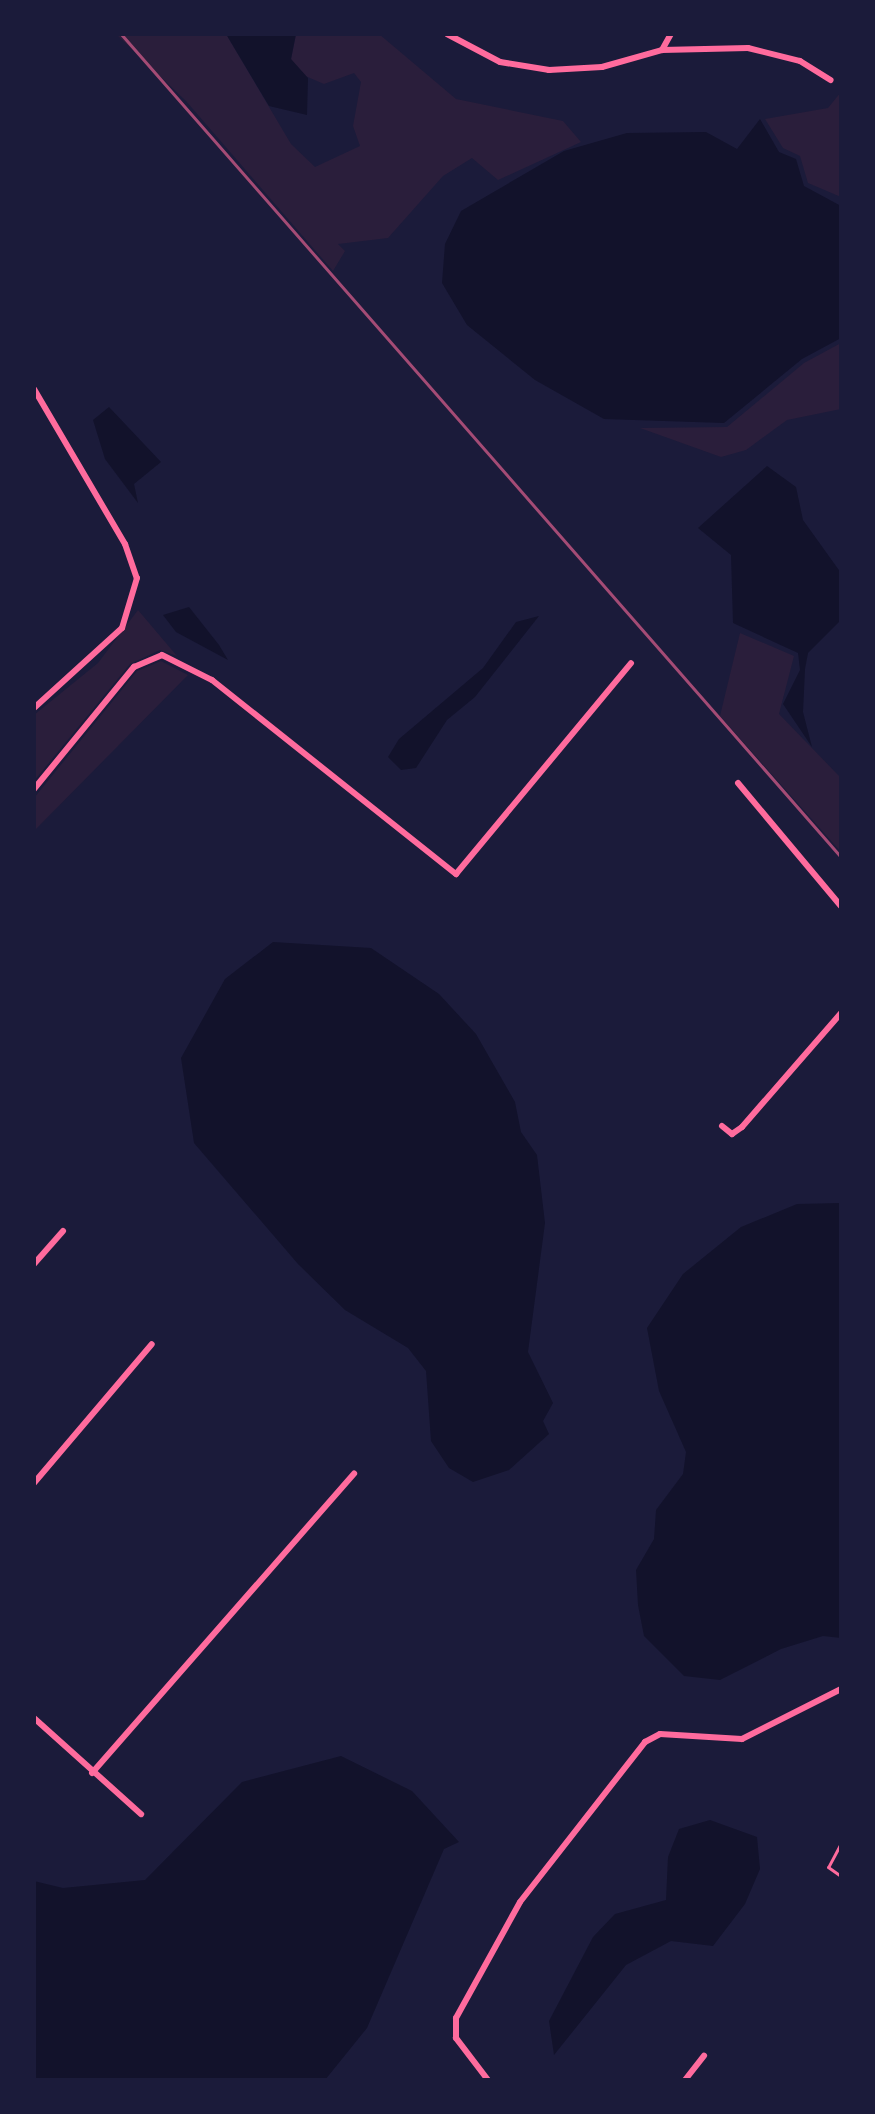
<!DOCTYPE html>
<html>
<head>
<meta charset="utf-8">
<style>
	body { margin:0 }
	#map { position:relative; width:875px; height:2114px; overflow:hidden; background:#1b1b3a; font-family:Commissioner,sans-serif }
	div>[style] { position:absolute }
	.green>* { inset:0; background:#2a1e3b }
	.water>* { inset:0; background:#12122b }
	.service>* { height:3px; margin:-1.5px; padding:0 1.5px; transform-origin:1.5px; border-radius:1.5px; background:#ff6b9d }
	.minor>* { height:6px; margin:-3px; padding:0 3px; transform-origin:3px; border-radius:3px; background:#ff6b9d }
	.rail>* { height:3px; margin:-1.5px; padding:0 1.5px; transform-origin:1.5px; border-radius:1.5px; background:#a44b75 }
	span { translate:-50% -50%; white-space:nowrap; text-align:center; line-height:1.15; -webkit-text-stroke:6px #1b1b3a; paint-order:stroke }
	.frame { position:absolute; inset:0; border:36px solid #1b1b3a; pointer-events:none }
</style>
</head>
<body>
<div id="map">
	<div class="green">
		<div style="clip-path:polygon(226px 34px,291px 144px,315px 167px,360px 146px,353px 126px,361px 82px,354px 73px,324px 84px,303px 75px,291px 59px,296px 34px,379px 34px,456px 99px,563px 121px,581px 142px,498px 180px,472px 158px,443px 176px,388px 238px,338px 244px,345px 251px,333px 271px,186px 101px,117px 35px)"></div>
		<div style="clip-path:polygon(841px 92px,841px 197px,808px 183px,800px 156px,783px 148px,765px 119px,828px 108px)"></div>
		<div style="clip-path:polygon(841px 343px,841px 409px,787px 420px,746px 450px,721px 457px,640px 428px,727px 427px,804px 363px)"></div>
		<div style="clip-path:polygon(138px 610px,177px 656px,160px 650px,130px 664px,34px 781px,34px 715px,98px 663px)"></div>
		<div style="clip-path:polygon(740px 633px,794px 656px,779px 714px,841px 778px,841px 852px,720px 716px)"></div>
		<div style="clip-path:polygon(161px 661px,188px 675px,34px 831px,34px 798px,137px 671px)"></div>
	</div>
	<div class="water">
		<div style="clip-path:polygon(226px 34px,296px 34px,291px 59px,308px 78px,307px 115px,269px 106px)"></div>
		<div style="clip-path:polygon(760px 119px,779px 152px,796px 159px,804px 186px,841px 206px,841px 338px,802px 359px,724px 423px,604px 419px,535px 380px,467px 325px,442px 283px,445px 244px,461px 211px,564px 151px,627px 133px,706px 132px,737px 149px)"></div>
		<div style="clip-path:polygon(109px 407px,161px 462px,134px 484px,138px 503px,105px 459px,93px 420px)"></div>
		<div style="clip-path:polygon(767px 466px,796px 487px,803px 520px,841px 573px,841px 620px,808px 653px,805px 669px,803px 712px,812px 747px,783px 704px,800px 670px,798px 653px,733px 623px,731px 555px,698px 528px)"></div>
		<div style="clip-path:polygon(189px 607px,219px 645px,228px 660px,176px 632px,163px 615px)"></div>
		<div style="clip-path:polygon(539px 616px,475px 697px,447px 720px,416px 768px,401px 770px,388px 757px,399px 739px,483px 668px,516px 622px)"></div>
		<div style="clip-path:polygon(273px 942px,371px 948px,439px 994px,476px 1034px,515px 1102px,521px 1132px,537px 1155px,545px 1223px,528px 1352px,553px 1403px,543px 1421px,549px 1434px,509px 1470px,473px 1482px,449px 1468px,431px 1441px,426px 1371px,408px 1348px,345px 1310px,298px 1264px,194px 1143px,181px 1058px,225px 979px)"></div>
		<div style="clip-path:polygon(841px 1203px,841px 1638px,823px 1636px,781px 1649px,720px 1680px,684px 1676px,644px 1636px,638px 1605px,636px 1570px,654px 1539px,656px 1510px,683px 1474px,686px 1452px,659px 1391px,647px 1328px,683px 1274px,741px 1227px,797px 1204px)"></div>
		<div style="clip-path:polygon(341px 1756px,412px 1791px,459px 1842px,444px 1849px,367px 2028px,325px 2080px,34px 2080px,34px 1881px,63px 1888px,145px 1880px,242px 1782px)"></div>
		<div style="clip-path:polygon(710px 1820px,757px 1837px,760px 1869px,745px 1904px,713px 1946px,671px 1941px,626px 1965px,554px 2055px,549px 2021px,593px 1937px,615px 1914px,666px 1900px,668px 1857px,679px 1829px)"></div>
	</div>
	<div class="service">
		<div style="left:841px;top:1843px;width:27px;rotate:118deg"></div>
		<div style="left:828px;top:1867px;width:16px;rotate:35deg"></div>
	</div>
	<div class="minor">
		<div style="left:447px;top:34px;width:60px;rotate:27.8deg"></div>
		<div style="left:500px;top:62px;width:50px;rotate:9.3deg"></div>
		<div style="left:549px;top:70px;width:53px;rotate:-3.2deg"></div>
		<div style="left:602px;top:67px;width:62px;rotate:-15.8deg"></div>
		<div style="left:662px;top:50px;width:86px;rotate:-1.3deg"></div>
		<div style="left:748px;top:48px;width:54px;rotate:14deg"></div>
		<div style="left:800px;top:61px;width:36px;rotate:32deg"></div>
		<div style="left:662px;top:50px;width:18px;rotate:-61deg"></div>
		<div style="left:34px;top:389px;width:180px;rotate:59.6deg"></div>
		<div style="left:125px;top:544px;width:36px;rotate:71deg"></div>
		<div style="left:137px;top:578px;width:52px;rotate:106.7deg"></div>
		<div style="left:122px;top:628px;width:119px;rotate:137.7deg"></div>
		<div style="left:738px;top:783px;width:160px;rotate:50.1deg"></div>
		<div style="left:34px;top:789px;width:158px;rotate:-50.7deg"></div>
		<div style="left:134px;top:667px;width:30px;rotate:-23deg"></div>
		<div style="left:162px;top:655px;width:56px;rotate:26.6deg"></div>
		<div style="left:212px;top:680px;width:312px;rotate:38.5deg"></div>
		<div style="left:456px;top:874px;width:274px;rotate:-50.3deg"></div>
		<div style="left:722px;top:1126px;width:13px;rotate:39deg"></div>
		<div style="left:732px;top:1134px;width:12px;rotate:-35deg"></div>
		<div style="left:742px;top:1127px;width:151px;rotate:-49deg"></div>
		<div style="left:34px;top:1264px;width:44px;rotate:-48.7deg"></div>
		<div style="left:34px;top:1483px;width:182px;rotate:-49.7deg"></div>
		<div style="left:34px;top:1718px;width:144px;rotate:41.9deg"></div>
		<div style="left:92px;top:1773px;width:398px;rotate:-48.8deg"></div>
		<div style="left:488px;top:2080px;width:53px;rotate:-127.3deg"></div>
		<div style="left:456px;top:2038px;width:20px;rotate:-90deg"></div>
		<div style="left:456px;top:2018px;width:132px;rotate:-61.1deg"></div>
		<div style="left:520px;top:1902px;width:203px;rotate:-52deg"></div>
		<div style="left:645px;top:1742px;width:17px;rotate:-28deg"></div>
		<div style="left:660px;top:1734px;width:82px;rotate:3.5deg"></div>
		<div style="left:742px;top:1739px;width:111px;rotate:-26.8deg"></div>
		<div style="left:685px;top:2080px;width:31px;rotate:-52deg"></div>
	</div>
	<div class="rail">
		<div style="left:121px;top:34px;width:1093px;rotate:48.82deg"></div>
	</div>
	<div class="frame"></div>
</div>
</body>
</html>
